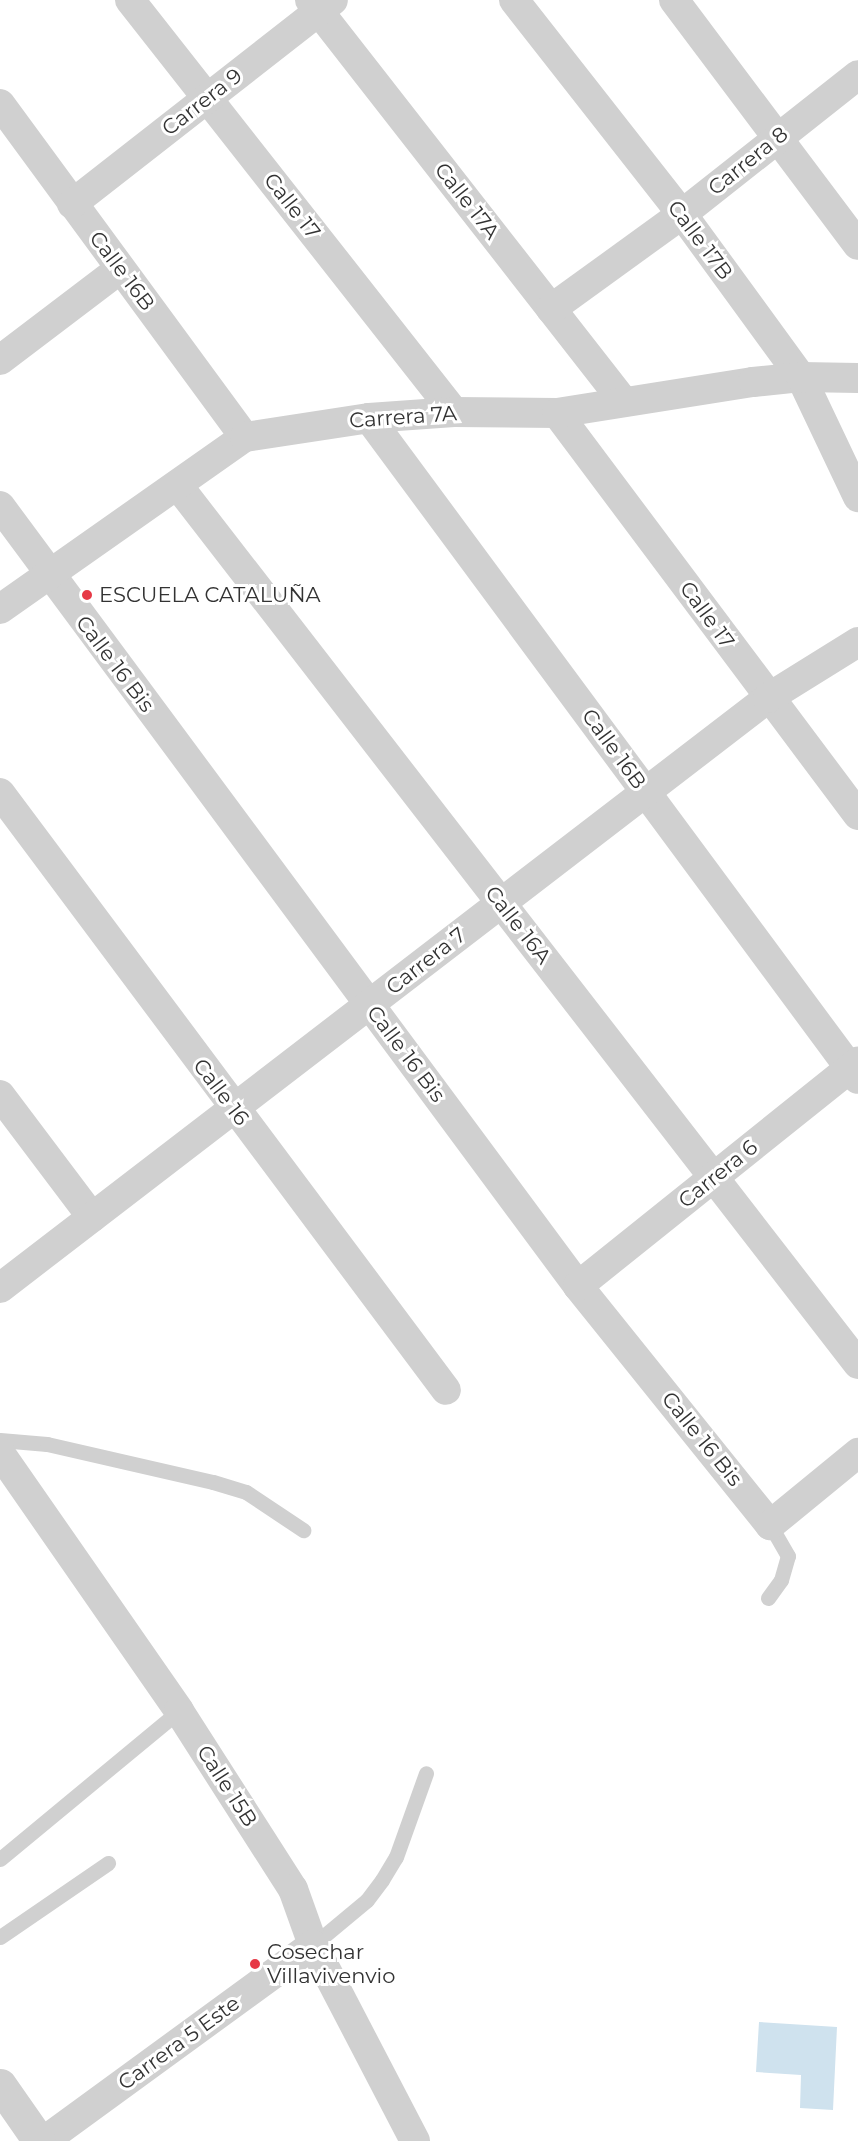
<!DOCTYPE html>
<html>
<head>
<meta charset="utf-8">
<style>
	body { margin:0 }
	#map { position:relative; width:858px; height:2141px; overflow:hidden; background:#fff; font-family:Montserrat,sans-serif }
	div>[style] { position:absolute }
	.water>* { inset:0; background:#cfe2ee }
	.service>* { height:15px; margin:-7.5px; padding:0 7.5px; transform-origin:7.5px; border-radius:7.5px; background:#d0d0d0 }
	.minor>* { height:30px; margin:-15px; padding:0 15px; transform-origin:15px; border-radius:15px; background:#d0d0d0 }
	.tertiary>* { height:33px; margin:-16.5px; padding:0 16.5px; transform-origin:16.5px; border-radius:16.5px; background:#d0d0d0 }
	.dots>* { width:16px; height:16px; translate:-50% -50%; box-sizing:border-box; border:3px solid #fff; border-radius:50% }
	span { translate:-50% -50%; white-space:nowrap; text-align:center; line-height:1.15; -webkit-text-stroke:6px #fff; paint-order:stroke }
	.street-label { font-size:21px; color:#333 }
	.poi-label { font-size:21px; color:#333 }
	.left { translate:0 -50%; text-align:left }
</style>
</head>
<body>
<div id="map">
	<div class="water">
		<div style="clip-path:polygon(759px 2022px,837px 2027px,833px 2110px,800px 2108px,801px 2075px,756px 2072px)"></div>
	</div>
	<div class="service">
		<div style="left:0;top:1440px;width:47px;rotate:4.9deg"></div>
		<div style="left:47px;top:1444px;width:170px;rotate:12.9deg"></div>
		<div style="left:213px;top:1482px;width:34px;rotate:17deg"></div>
		<div style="left:246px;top:1492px;width:69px;rotate:33.7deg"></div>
		<div style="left:768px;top:1598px;width:22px;rotate:-54deg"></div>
		<div style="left:781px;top:1580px;width:25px;rotate:-74deg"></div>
		<div style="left:788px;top:1556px;width:36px;rotate:-120deg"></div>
		<div style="left:0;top:1859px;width:232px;rotate:-39.6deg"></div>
		<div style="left:0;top:1937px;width:131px;rotate:-34.4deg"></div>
		<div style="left:313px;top:1945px;width:70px;rotate:-39.8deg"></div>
		<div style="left:367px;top:1900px;width:25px;rotate:-53deg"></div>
		<div style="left:382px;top:1880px;width:27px;rotate:-59deg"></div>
		<div style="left:396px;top:1857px;width:89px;rotate:-70.3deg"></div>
	</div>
	<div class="minor">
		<div style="left:130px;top:0;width:524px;rotate:51.82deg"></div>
		<div style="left:310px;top:0;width:510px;rotate:52.01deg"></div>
		<div style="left:514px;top:0;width:272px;rotate:51.9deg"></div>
		<div style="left:682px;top:214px;width:202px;rotate:53.9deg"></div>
		<div style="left:801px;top:377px;width:133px;rotate:64.6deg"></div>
		<div style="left:674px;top:0;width:306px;rotate:53.1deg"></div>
		<div style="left:0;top:104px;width:413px;rotate:53.7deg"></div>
		<div style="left:72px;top:204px;width:331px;rotate:-38deg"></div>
		<div style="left:551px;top:309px;width:162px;rotate:-35.9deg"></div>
		<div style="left:682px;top:214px;width:224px;rotate:-38.3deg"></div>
		<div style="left:0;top:360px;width:151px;rotate:-37.2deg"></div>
		<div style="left:557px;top:413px;width:502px;rotate:53.18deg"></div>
		<div style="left:369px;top:418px;width:822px;rotate:53.51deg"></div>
		<div style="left:179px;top:487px;width:1109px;rotate:52.25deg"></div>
		<div style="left:0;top:506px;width:971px;rotate:53.46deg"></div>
		<div style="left:578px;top:1286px;width:307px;rotate:51.2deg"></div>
		<div style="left:770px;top:1525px;width:114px;rotate:-39.3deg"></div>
		<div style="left:0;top:609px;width:299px;rotate:-35.1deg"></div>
		<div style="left:245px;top:437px;width:125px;rotate:-8.7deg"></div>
		<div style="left:369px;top:418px;width:85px;rotate:-4deg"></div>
		<div style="left:454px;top:412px;width:103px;rotate:0.6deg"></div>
		<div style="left:557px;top:413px;width:198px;rotate:-9deg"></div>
		<div style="left:753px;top:382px;width:48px;rotate:-5.9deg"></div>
		<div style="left:801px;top:377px;width:57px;rotate:1deg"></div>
		<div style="left:0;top:793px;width:745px;rotate:53.24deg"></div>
		<div style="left:0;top:1095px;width:153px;rotate:53deg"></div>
		<div style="left:578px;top:1286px;width:359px;rotate:-38.7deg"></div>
		<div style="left:0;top:1288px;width:968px;rotate:-37.53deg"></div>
		<div style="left:768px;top:698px;width:106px;rotate:-31.9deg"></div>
		<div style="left:0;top:1453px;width:314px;rotate:55.2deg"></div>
		<div style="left:179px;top:1711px;width:211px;rotate:57.4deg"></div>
		<div style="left:293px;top:1889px;width:59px;rotate:70.3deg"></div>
		<div style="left:313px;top:1945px;width:221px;rotate:62.5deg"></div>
		<div style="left:44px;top:2141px;width:333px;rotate:-36.1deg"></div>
	</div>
	<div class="tertiary">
		<div style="left:0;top:2085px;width:68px;rotate:55.1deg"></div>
	</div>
	<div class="dots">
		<div style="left:87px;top:595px;background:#e63946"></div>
		<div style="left:255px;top:1964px;background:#e63946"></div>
	</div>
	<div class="street-label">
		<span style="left:202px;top:102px;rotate:-38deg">Carrera 9</span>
		<span style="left:748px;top:161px;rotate:-39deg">Carrera 8</span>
		<span style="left:467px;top:201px;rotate:52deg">Calle 17A</span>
		<span style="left:292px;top:206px;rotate:52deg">Calle 17</span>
		<span style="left:700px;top:240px;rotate:53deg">Calle 17B</span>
		<span style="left:122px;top:271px;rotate:53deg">Calle 16B</span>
		<span style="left:403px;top:417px;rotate:-4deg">Carrera 7A</span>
		<span style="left:707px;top:615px;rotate:54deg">Calle 17</span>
		<span style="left:115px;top:664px;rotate:53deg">Calle 16 Bis</span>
		<span style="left:614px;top:749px;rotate:54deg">Calle 16B</span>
		<span style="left:518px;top:925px;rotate:52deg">Calle 16A</span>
		<span style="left:426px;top:961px;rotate:-38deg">Carrera 7</span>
		<span style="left:406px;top:1054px;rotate:53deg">Calle 16 Bis</span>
		<span style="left:221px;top:1092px;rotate:53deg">Calle 16</span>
		<span style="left:718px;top:1174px;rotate:-39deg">Carrera 6</span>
		<span style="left:702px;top:1439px;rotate:51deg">Calle 16 Bis</span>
		<span style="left:227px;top:1786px;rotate:57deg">Calle 15B</span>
		<span style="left:179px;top:2043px;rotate:-36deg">Carrera 5 Este</span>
	</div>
	<div class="poi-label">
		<span class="left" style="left:99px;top:595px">ESCUELA CATALUÑA</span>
		<span class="left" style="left:267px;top:1964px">Cosechar<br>Villavivenvio</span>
	</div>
</div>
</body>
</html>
